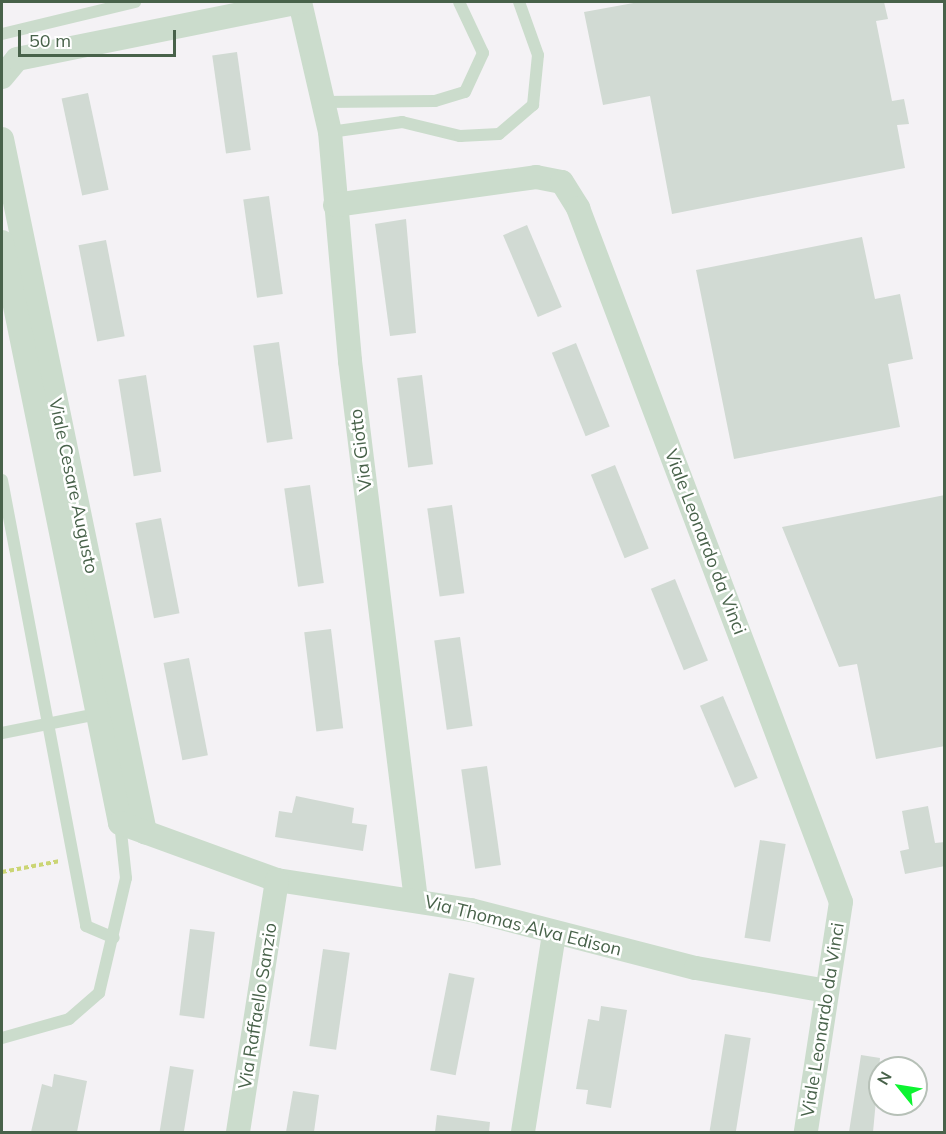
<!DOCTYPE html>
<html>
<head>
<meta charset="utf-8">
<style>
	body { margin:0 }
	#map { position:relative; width:946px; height:1134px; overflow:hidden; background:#f4f2f5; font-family:Mulish,sans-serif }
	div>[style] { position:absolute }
	.building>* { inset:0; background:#d1dad3; transform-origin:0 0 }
	.path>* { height:4px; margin-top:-2px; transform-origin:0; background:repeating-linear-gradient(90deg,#cbd574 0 4.5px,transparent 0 7.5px) }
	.lane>* { height:12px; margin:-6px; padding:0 6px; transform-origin:6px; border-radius:6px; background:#cbdccc }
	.street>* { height:24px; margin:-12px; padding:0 12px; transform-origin:12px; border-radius:12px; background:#cbdccc }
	span { translate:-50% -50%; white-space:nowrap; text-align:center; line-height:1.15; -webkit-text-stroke:5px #fff; paint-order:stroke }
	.street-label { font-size:18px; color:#48624a }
	.frame { position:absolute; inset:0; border:3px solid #48624a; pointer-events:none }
	.north { position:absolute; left:868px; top:1056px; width:60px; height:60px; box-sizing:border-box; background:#fff; border:2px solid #b6c0b7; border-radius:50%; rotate:300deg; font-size:16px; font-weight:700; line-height:24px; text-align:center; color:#48624a }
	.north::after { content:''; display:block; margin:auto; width:21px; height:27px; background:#0df431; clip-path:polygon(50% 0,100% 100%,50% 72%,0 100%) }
	.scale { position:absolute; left:18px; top:30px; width:158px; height:27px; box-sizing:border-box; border:3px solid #48624a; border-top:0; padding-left:8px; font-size:18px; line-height:21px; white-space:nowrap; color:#48624a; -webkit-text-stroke:4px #fff; paint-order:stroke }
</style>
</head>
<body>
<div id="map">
	<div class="building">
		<div style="clip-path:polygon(639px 2px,884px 2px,888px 19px,876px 21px,892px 101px,904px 99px,909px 124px,897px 125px,905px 168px,672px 214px,650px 96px,603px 105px,584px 12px)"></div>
		<div style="left:237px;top:52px;width:99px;height:25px;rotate:82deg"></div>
		<div style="left:88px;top:93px;width:99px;height:27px;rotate:78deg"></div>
		<div style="left:269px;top:196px;width:99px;height:26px;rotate:82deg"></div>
		<div style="clip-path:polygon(406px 219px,416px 333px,390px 336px,375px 224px)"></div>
		<div style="left:527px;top:225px;width:89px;height:26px;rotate:67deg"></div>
		<div style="clip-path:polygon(862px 237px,875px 299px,900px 294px,913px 359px,888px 364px,900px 427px,734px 459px,696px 270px)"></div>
		<div style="left:106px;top:240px;width:98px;height:28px;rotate:79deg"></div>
		<div style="left:279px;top:342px;width:98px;height:26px;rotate:82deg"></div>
		<div style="left:576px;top:343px;width:90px;height:26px;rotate:68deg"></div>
		<div style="left:146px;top:375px;width:98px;height:28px;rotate:81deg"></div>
		<div style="left:422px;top:375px;width:90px;height:25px;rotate:83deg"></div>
		<div style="left:615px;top:465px;width:90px;height:26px;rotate:68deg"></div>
		<div style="left:310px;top:485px;width:99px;height:26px;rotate:82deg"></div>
		<div style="clip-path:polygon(945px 495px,945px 746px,876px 759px,857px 664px,839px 667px,782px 527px)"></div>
		<div style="left:452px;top:505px;width:89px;height:25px;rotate:82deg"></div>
		<div style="left:161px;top:518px;width:97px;height:26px;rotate:79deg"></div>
		<div style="left:675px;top:579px;width:88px;height:26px;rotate:68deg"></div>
		<div style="left:331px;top:629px;width:100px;height:27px;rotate:83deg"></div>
		<div style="left:460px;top:637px;width:90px;height:26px;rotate:82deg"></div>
		<div style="left:189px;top:658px;width:99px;height:26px;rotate:79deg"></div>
		<div style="left:723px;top:696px;width:89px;height:25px;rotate:67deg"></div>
		<div style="left:487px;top:766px;width:100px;height:26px;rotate:82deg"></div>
		<div style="clip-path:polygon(296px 796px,354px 808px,352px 823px,367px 825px,363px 851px,275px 837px,279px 811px,292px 813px)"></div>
		<div style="clip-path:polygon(928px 806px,935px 843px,945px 842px,945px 866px,905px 874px,900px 851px,909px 849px,902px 811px)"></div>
		<div style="left:760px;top:840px;width:26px;height:99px;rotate:9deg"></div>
		<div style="left:190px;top:929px;width:25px;height:87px;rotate:7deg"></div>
		<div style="left:323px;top:949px;width:27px;height:98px;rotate:8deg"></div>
		<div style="left:449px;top:973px;width:26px;height:99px;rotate:11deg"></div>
		<div style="clip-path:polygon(601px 1006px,627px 1010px,611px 1108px,586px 1104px,588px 1090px,576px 1089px,588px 1019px,599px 1021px)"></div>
		<div style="left:725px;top:1034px;width:26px;height:98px;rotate:9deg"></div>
		<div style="clip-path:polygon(861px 1055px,880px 1058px,873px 1132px,849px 1132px)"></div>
		<div style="left:170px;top:1066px;width:24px;height:67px;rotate:9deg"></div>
		<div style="clip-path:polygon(54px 1074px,87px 1081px,77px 1132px,31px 1132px,42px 1084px,52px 1087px)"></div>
		<div style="clip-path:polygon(293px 1091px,319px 1095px,314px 1132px,286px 1132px)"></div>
		<div style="clip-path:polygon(437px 1115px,490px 1122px,489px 1132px,435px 1132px)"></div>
	</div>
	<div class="path">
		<div style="left:2px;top:872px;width:59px;rotate:-10.7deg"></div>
	</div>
	<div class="lane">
		<div style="left:2px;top:34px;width:137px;rotate:-13.5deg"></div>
		<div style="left:322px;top:102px;width:113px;rotate:-0.5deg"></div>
		<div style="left:435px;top:101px;width:31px;rotate:-17deg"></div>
		<div style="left:465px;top:92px;width:43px;rotate:-65.2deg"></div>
		<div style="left:483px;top:53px;width:56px;rotate:-115.2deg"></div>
		<div style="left:330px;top:132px;width:73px;rotate:-7.9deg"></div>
		<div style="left:402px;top:122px;width:60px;rotate:13.6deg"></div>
		<div style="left:460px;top:136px;width:39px;rotate:-3deg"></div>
		<div style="left:499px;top:134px;width:45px;rotate:-40.5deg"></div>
		<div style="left:533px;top:105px;width:50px;rotate:-84.3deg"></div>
		<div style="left:538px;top:55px;width:56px;rotate:-109.7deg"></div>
		<div style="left:2px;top:480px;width:454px;rotate:79.3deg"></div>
		<div style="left:86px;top:926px;width:30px;rotate:23deg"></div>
		<div style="left:2px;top:733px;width:97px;rotate:-11.3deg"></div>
		<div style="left:2px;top:1038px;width:70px;rotate:-15.8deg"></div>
		<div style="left:69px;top:1019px;width:40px;rotate:-41deg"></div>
		<div style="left:99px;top:993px;width:118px;rotate:-76.8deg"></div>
		<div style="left:126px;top:878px;width:55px;rotate:-96.2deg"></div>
	</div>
	<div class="street">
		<div style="left:300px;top:2px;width:133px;rotate:77deg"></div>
		<div style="left:330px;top:132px;width:230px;rotate:85deg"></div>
		<div style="left:350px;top:361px;width:543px;rotate:83.02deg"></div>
		<div style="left:2px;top:77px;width:23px;rotate:-50deg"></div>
		<div style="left:17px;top:59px;width:289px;rotate:-11.4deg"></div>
		<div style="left:2px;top:139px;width:708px;rotate:78.34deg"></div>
		<div style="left:335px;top:205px;width:203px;rotate:-7.9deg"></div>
		<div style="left:536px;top:177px;width:26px;rotate:11deg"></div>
		<div style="left:562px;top:182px;width:31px;rotate:58deg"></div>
		<div style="left:578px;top:208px;width:742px;rotate:69.25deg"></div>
		<div style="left:841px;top:902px;width:233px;rotate:98.7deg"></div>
		<div style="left:2px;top:242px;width:593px;rotate:78.52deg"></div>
		<div style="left:120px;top:823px;width:167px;rotate:20deg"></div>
		<div style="left:277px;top:880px;width:196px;rotate:8.8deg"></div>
		<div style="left:471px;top:910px;width:232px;rotate:14.5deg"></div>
		<div style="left:696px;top:968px;width:132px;rotate:10deg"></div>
		<div style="left:238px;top:1132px;width:255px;rotate:-81.2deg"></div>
		<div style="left:523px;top:1132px;width:199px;rotate:-81.1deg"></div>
	</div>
	<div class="street-label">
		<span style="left:361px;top:450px;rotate:-97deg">Via Giotto</span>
		<span style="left:73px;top:486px;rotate:78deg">Viale Cesare Augusto</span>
		<span style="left:705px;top:542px;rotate:69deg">Viale Leonardo da Vinci</span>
		<span style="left:523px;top:926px;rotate:14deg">Via Thomas Alva Edison</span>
		<span style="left:258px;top:1006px;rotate:-81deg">Via Raffaello Sanzio</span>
		<span style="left:823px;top:1020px;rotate:-81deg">Viale Leonardo da Vinci</span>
	</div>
	<div class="frame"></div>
	<div class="north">N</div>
	<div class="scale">50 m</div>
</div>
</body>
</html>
